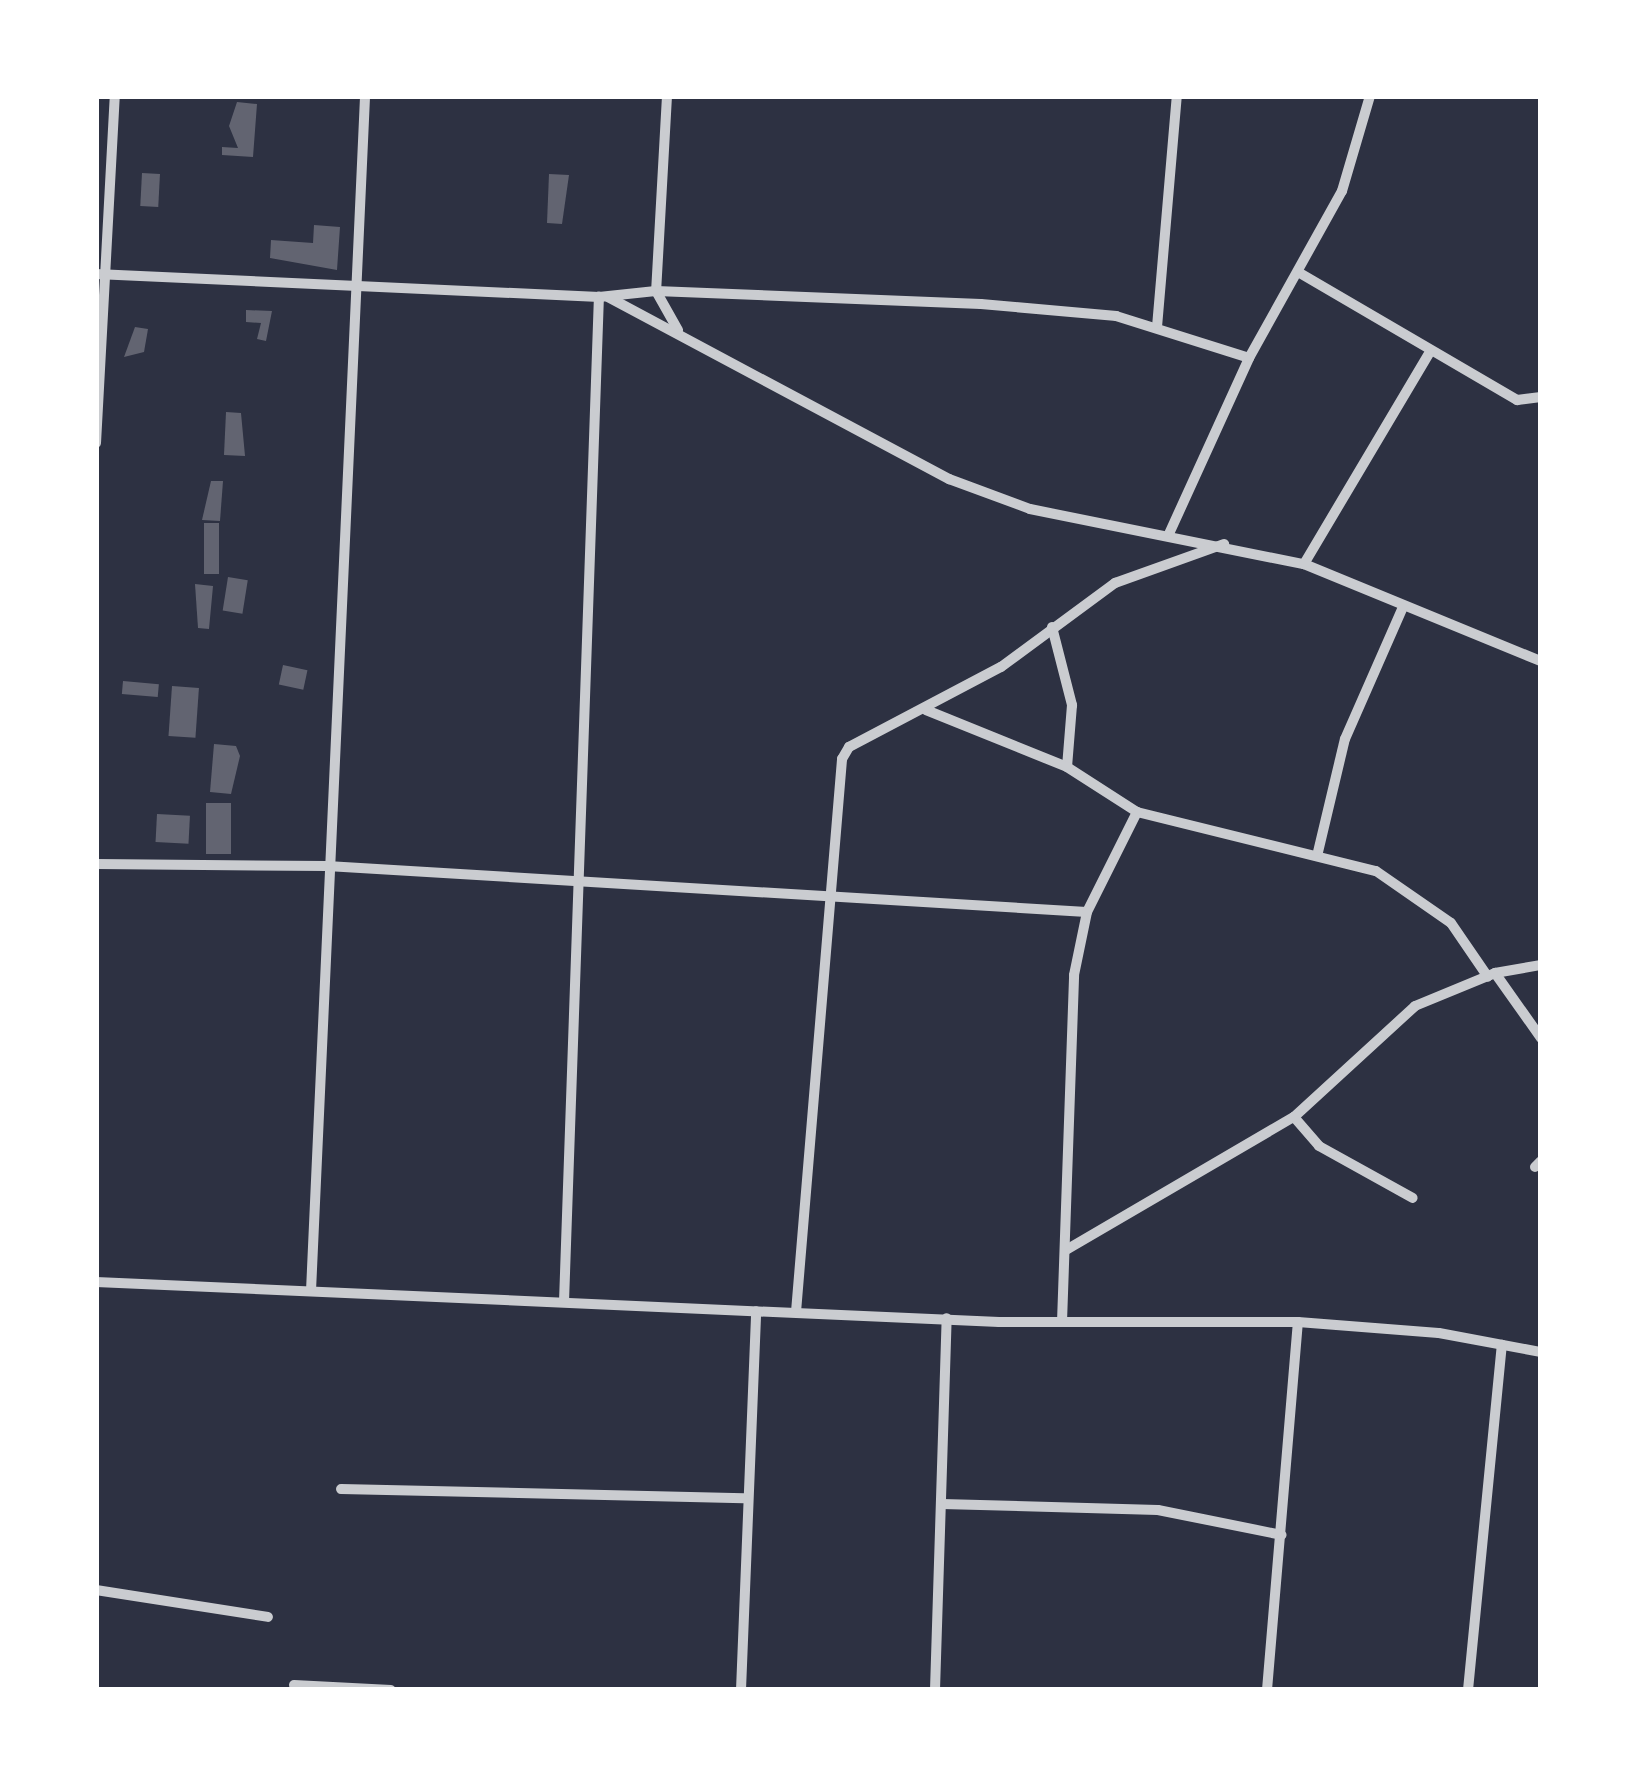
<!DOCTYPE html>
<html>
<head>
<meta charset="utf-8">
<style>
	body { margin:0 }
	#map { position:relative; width:1637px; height:1786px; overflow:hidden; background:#2d3142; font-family:"Roboto Condensed",sans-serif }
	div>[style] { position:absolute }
	.building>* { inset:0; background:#626471; transform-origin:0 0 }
	.minor>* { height:10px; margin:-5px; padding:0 5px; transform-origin:5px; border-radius:5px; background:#caccd0 }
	span { translate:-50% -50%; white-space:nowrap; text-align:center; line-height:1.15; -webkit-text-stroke:10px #fff; paint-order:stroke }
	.frame { position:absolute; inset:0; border:99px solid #fff; pointer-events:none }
</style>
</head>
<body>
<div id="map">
	<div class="building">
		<div style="clip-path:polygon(237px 102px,257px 104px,253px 157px,222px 155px,222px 147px,238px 148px,229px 126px)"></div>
		<div style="left:142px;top:173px;width:18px;height:33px;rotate:3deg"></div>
		<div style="clip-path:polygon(549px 174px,569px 175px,562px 224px,547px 223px)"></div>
		<div style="clip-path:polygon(314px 225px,340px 227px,337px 270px,270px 258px,271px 240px,313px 243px)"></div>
		<div style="clip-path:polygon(246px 310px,272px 311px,266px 341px,257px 339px,261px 323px,246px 322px)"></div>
		<div style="clip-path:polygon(135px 327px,148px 329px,144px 352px,124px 357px)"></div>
		<div style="clip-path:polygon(226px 412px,241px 413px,245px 456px,224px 455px)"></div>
		<div style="clip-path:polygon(211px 481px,223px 481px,220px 521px,202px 520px)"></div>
		<div style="left:204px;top:523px;width:15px;height:51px"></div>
		<div style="left:228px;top:577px;width:20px;height:34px;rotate:9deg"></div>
		<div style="clip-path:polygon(195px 584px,213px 586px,209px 629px,198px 628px)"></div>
		<div style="left:283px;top:665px;width:25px;height:20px;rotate:12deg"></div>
		<div style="left:123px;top:681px;width:36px;height:13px;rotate:5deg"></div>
		<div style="left:172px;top:686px;width:27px;height:50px;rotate:4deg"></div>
		<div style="clip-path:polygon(214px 744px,236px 746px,240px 756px,231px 794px,210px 792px)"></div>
		<div style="left:206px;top:803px;width:25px;height:51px"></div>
		<div style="left:157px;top:814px;width:33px;height:28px;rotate:3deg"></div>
	</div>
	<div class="minor">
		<div style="left:667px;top:96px;width:195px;rotate:93.2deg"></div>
		<div style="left:656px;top:291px;width:45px;rotate:60.6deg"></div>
		<div style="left:1298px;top:272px;width:254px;rotate:30.3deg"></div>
		<div style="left:1517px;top:400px;width:24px;rotate:-7deg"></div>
		<div style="left:96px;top:274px;width:504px;rotate:2.62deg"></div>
		<div style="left:599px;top:297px;width:57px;rotate:-6deg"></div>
		<div style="left:656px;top:291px;width:325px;rotate:2.3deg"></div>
		<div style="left:981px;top:304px;width:136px;rotate:5.1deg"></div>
		<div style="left:1116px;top:316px;width:139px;rotate:17.5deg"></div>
		<div style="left:608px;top:297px;width:387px;rotate:28.1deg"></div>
		<div style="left:949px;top:479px;width:86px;rotate:20.3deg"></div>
		<div style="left:1030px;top:509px;width:279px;rotate:11.4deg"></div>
		<div style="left:1304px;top:564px;width:256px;rotate:22.3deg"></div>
		<div style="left:1157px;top:327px;width:232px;rotate:-85.1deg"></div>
		<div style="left:96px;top:443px;width:348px;rotate:-86.9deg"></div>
		<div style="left:1168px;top:536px;width:196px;rotate:-65.5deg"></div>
		<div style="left:1249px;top:358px;width:191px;rotate:-60.9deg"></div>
		<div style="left:1342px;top:191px;width:99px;rotate:-73.6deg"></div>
		<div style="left:1304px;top:564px;width:247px;rotate:-59.3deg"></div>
		<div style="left:1052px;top:627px;width:81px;rotate:75.6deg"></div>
		<div style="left:1072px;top:705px;width:62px;rotate:94.6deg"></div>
		<div style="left:926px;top:710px;width:152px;rotate:22deg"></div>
		<div style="left:1067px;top:767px;width:83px;rotate:32.7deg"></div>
		<div style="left:1137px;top:812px;width:246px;rotate:13.9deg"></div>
		<div style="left:1376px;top:871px;width:91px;rotate:34.7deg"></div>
		<div style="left:1451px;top:923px;width:65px;rotate:55.6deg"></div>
		<div style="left:1318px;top:852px;width:116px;rotate:-76.6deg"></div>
		<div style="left:1345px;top:739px;width:144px;rotate:-66.3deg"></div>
		<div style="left:96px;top:864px;width:231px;rotate:0.5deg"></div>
		<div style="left:327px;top:866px;width:761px;rotate:3.46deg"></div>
		<div style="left:1495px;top:973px;width:80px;rotate:54.7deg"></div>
		<div style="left:1294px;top:1117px;width:38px;rotate:49deg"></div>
		<div style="left:1319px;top:1146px;width:107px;rotate:29deg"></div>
		<div style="left:1535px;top:1167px;width:8px;rotate:-45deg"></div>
		<div style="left:1066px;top:1250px;width:264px;rotate:-30.3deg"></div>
		<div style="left:1294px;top:1117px;width:164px;rotate:-42.5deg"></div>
		<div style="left:1415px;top:1006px;width:87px;rotate:-22.4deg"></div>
		<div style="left:1495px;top:973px;width:47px;rotate:-9.9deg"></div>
		<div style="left:96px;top:1282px;width:904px;rotate:2.54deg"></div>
		<div style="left:999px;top:1322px;width:299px"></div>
		<div style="left:1298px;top:1322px;width:141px;rotate:4.5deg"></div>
		<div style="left:1439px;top:1333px;width:104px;rotate:10.6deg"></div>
		<div style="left:311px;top:1291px;width:1196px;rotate:-87.41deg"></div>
		<div style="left:564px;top:1302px;width:1006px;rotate:-88.01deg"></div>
		<div style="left:796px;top:1312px;width:555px;rotate:-85.24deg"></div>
		<div style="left:842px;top:759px;width:14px;rotate:-60deg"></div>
		<div style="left:849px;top:747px;width:172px;rotate:-27.8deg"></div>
		<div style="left:1001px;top:667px;width:142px;rotate:-36.4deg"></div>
		<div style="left:1115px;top:583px;width:116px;rotate:-19.7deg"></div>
		<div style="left:1062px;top:1322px;width:347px;rotate:-88deg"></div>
		<div style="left:1074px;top:975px;width:64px;rotate:-78.3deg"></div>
		<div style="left:1087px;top:912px;width:112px;rotate:-63.4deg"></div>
		<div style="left:341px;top:1489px;width:403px;rotate:1.3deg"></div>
		<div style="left:942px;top:1504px;width:216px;rotate:1.6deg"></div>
		<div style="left:1158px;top:1510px;width:126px;rotate:11.4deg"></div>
		<div style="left:96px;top:1590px;width:174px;rotate:8.9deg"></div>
		<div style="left:294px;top:1685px;width:97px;rotate:3deg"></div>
		<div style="left:741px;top:1690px;width:379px;rotate:-87.7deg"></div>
		<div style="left:935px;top:1690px;width:372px;rotate:-88.2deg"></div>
		<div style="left:1267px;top:1690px;width:369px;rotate:-85.2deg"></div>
		<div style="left:1468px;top:1690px;width:347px;rotate:-84.4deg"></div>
	</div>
	<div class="frame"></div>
</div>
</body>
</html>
